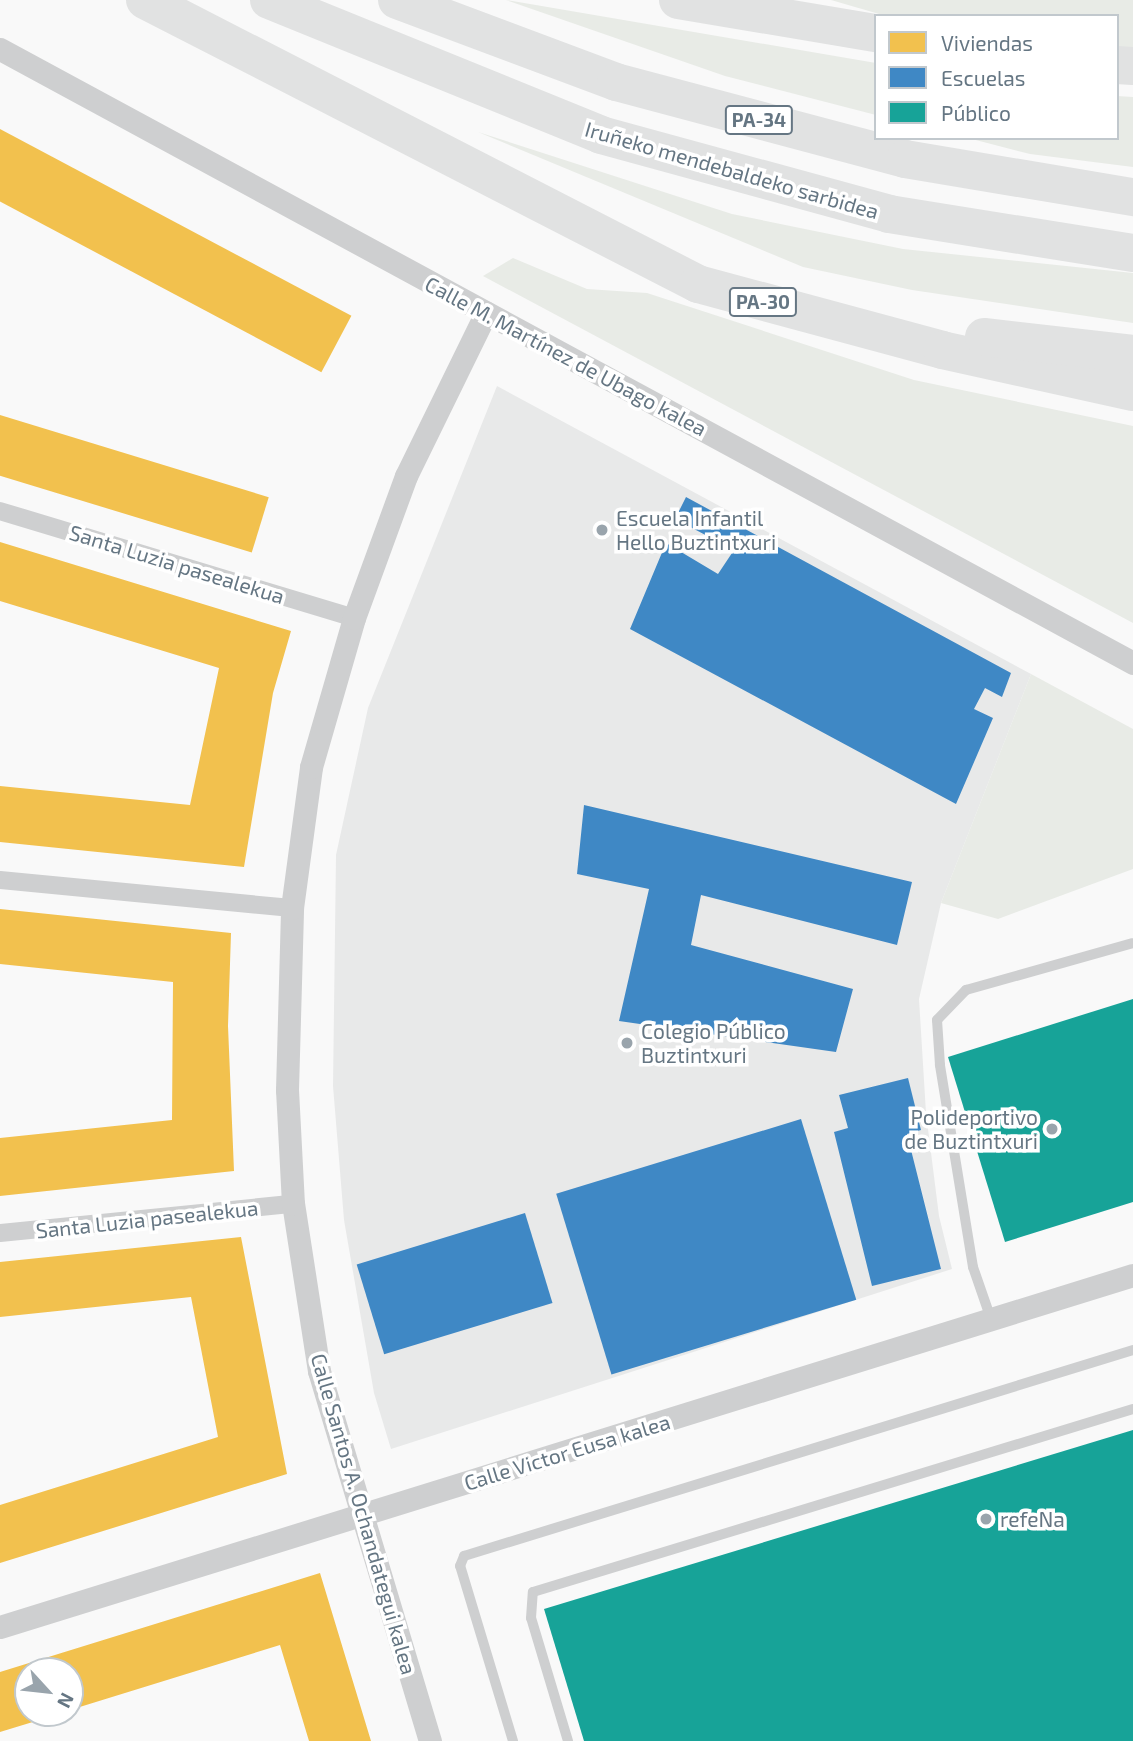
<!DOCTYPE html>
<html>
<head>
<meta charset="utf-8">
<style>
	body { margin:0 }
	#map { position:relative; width:1133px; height:1741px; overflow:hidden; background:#f9f9f9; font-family:"Exo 2",sans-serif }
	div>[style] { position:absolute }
	.built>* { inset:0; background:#e8e9e9 }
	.green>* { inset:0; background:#e8ebe6 }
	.homes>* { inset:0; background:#f2c14e; transform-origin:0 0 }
	.schools>* { inset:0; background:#3f88c5; transform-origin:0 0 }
	.public>* { inset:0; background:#17a398 }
	.service>* { height:10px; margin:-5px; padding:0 5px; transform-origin:5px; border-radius:5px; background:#cecfd0 }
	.pedestrian>* { height:18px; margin:-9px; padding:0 9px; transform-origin:9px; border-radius:9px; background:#cecfd0 }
	.minor>* { height:23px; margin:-11.5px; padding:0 11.5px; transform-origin:11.5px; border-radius:11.5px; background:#cecfd0 }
	.motorway>* { height:38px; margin:-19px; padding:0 19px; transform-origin:19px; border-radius:19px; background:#e1e2e2 }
	.dots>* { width:19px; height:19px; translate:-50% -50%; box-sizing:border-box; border:4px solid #fff; border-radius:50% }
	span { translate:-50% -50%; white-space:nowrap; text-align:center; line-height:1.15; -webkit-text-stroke:7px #fff; paint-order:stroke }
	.shield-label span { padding:2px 5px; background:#fff; border:2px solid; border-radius:5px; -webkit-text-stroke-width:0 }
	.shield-label { font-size:19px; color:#657683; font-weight:700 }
	.street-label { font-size:21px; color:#657683 }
	.poi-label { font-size:21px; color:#657683 }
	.left { translate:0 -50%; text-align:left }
	.right { translate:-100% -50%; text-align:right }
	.legend { position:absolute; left:874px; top:14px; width:245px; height:126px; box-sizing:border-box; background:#fff; border:2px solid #c1c8cd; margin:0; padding:9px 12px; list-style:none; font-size:21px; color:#657683 }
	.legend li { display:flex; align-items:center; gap:14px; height:35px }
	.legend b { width:35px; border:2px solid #c1c8cd }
	.north { position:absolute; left:14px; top:1657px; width:70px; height:70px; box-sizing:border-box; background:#fff; border:2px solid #c1c8cd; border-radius:50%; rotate:117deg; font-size:19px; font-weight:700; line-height:28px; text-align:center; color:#657683 }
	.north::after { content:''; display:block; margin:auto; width:24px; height:32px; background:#99a4ac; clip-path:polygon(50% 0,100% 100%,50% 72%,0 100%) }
</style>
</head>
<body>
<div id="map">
	<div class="built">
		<div style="clip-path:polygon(497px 386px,1031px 674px,941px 903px,919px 999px,926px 1113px,939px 1216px,952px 1269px,391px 1449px,374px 1393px,344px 1220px,333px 1086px,336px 855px,368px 708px)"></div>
	</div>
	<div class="green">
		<div style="clip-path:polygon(506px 0,876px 63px,876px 115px,725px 76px)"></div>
		<div style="clip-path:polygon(831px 0,1133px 0,1133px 64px,1117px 63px,1117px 16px,886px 16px)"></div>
		<div style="clip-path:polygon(1117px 96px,1133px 97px,1133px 167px,1030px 154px,968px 138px,1117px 138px)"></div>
		<div style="clip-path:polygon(478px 132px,732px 214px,903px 249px,1133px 273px,1133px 323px,912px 290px,803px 267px)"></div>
		<div style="clip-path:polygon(513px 258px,587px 289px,647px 293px,914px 380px,1133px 426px,1133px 623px,483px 276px)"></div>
		<div style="clip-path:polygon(1031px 674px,1133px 729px,1133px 869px,998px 919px,941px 903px)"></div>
	</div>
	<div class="homes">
		<div style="left:0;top:129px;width:398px;height:64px;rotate:28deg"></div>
		<div style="left:0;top:415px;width:281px;height:58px;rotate:17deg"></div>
		<div style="clip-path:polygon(0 542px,291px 631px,273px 693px,244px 867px,0 842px,0 786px,190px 805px,219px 668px,0 601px)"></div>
		<div style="clip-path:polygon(0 909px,231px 933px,228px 1026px,234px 1171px,0 1196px,0 1138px,172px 1120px,173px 982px,0 964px)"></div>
		<div style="clip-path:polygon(241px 1237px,287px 1474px,0 1563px,0 1505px,218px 1437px,191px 1297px,0 1317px,0 1262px)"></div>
		<div style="clip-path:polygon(320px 1573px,371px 1741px,309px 1741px,280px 1645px,70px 1710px,70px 1671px,28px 1671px,28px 1713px,59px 1714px,0 1732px,0 1672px)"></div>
	</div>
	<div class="schools">
		<div style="clip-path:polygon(686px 497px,1011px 673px,1002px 697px,985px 688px,974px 709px,993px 718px,956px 804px,630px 629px,666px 543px,718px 574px,734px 550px,675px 519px)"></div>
		<div style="clip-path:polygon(584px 805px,912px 882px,897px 945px,701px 895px,691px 945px,853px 989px,836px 1052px,619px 1021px,649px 889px,577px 874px)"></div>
		<div style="clip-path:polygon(908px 1078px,921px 1130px,907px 1134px,941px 1269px,872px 1286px,834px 1132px,848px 1128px,839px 1095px)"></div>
		<div style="left:801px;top:1119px;width:189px;height:256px;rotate:73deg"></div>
		<div style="left:525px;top:1213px;width:94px;height:176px;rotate:73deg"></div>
	</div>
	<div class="public">
		<div style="clip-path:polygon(1133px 999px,1133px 1202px,1005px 1242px,948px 1057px)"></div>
		<div style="clip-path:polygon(1133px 1430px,1133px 1741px,584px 1741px,544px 1609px)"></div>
	</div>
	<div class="service">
		<div style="left:991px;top:1319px;width:55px;rotate:-109.1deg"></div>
		<div style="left:973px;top:1267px;width:205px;rotate:-99.3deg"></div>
		<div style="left:940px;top:1065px;width:45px;rotate:-93.8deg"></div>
		<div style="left:937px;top:1020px;width:42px;rotate:-46deg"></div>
		<div style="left:966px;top:990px;width:173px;rotate:-15.7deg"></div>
		<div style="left:513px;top:1741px;width:183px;rotate:-106.8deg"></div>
		<div style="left:460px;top:1566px;width:11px;rotate:-68deg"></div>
		<div style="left:464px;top:1556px;width:700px;rotate:-17.11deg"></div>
		<div style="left:568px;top:1741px;width:128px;rotate:-106.7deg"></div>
		<div style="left:531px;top:1618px;width:26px;rotate:-86deg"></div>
		<div style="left:533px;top:1592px;width:627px;rotate:-16.96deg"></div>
	</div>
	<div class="pedestrian">
		<div style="left:0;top:511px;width:370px;rotate:16.8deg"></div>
		<div style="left:0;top:880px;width:293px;rotate:5.5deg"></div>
		<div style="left:0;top:1233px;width:294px;rotate:-5.7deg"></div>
	</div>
	<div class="minor">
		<div style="left:0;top:49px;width:1289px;rotate:28.45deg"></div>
		<div style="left:0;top:1627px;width:1186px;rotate:-17.26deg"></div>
		<div style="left:430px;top:1741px;width:386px;rotate:-106.7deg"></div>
		<div style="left:319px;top:1371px;width:169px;rotate:-98.8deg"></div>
		<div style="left:293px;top:1204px;width:114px;rotate:-93deg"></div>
		<div style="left:287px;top:1090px;width:182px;rotate:-88.4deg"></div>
		<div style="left:292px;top:908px;width:142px;rotate:-82.3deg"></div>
		<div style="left:311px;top:767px;width:155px;rotate:-73.9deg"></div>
		<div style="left:354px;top:618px;width:151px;rotate:-69.9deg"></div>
		<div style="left:406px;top:476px;width:182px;rotate:-63.9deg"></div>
	</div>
	<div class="motorway">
		<div style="left:145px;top:0;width:622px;rotate:27.18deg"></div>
		<div style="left:698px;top:284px;width:253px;rotate:15.1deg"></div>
		<div style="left:942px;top:350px;width:196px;rotate:12.4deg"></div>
		<div style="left:269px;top:0;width:358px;rotate:22.1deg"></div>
		<div style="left:601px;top:135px;width:299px;rotate:15.3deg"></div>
		<div style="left:889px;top:214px;width:247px;rotate:9.1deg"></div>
		<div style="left:397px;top:0;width:234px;rotate:20.5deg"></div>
		<div style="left:616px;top:82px;width:299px;rotate:14.9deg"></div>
		<div style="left:905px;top:159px;width:231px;rotate:9.5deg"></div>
		<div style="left:678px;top:0;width:201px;rotate:9.5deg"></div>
		<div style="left:1117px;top:65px;width:16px;rotate:4deg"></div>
		<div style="left:984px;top:337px;width:150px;rotate:6.5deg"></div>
	</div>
	<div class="dots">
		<div style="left:602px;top:530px;background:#99a4ac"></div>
		<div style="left:627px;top:1043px;background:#99a4ac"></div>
		<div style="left:1052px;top:1129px;background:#99a4ac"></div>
		<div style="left:986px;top:1519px;background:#99a4ac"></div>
	</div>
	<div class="shield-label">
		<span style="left:759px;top:120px">PA-34</span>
		<span style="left:763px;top:302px">PA-30</span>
	</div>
	<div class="street-label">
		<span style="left:732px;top:170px;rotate:16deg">Iruñeko mendebaldeko sarbidea</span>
		<span style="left:566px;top:356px;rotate:28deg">Calle M. Martínez de Ubago kalea</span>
		<span style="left:177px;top:564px;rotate:17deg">Santa Luzia pasealekua</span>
		<span style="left:147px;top:1219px;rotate:-6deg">Santa Luzia pasealekua</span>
		<span style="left:567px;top:1452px;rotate:-17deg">Calle Victor Eusa kalea</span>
		<span style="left:364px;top:1514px;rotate:74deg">Calle Santos A. Ochandategui kalea</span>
	</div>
	<div class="poi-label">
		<span class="left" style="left:616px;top:530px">Escuela Infantil<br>Hello Buztintxuri</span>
		<span class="left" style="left:641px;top:1043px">Colegio Público<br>Buztintxuri</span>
		<span class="right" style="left:1038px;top:1129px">Polideportivo<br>de Buztintxuri</span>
		<span class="left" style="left:1000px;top:1519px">refeNa</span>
	</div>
	<ul class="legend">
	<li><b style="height:19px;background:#f2c14e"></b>Viviendas</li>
	<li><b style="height:19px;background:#3f88c5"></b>Escuelas</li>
	<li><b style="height:19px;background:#17a398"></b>Público</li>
	</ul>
	<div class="north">N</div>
</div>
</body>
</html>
